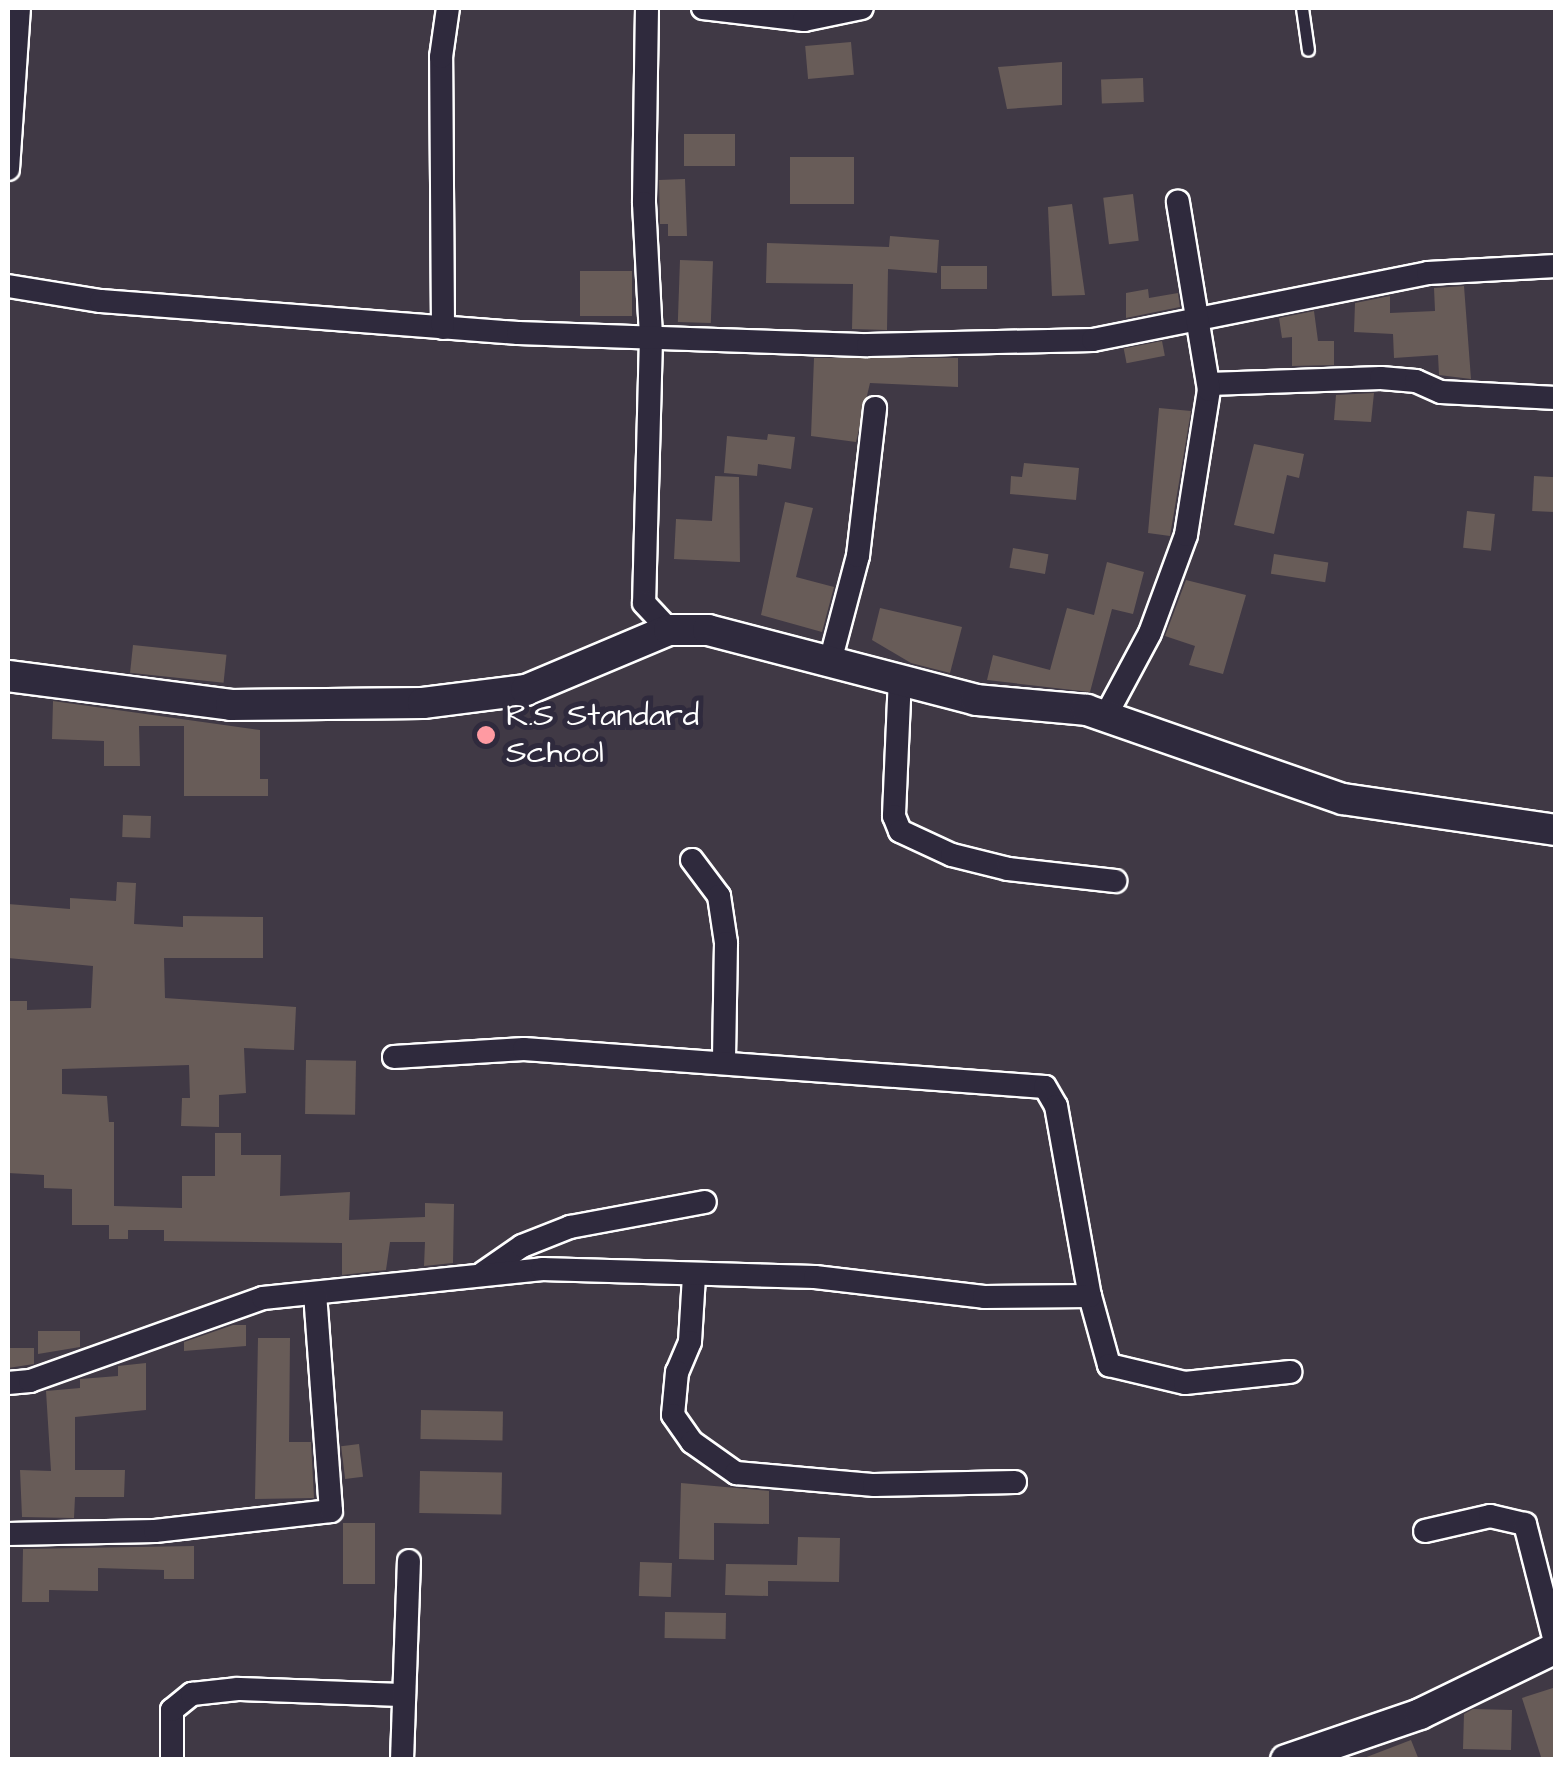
<!DOCTYPE html>
<html>
<head>
<meta charset="utf-8">
<style>
	body { margin:0 }
	#map { position:relative; width:1563px; height:1767px; overflow:hidden; background:#403945; font-family:"Architects Daughter",sans-serif }
	div>[style] { position:absolute }
	.building>* { inset:0; background:#685c58; transform-origin:0 0 }
	.roads { filter:drop-shadow(2px 0 #fff) drop-shadow(-2px 0 #fff) drop-shadow(0 2px #fff) drop-shadow(0 -2px #fff) }
	.service>* { height:11px; margin:-5.5px; padding:0 5.5px; transform-origin:5.5px; border-radius:5.5px; background:#2f2a3d }
	.minor>* { height:22px; margin:-11px; padding:0 11px; transform-origin:11px; border-radius:11px; background:#2f2a3d }
	.tertiary>* { height:30px; margin:-15px; padding:0 15px; transform-origin:15px; border-radius:15px; background:#2f2a3d }
	.dots>* { width:28px; height:28px; translate:-50% -50%; box-sizing:border-box; border:5px solid #2f2a3d; border-radius:50% }
	span { translate:-50% -50%; white-space:nowrap; text-align:center; line-height:1.15; -webkit-text-stroke:10px #2f2a3d; paint-order:stroke }
	.poi-label { font-size:32px; color:#fff }
	.left { translate:0 -50%; text-align:left }
	.frame { position:absolute; inset:0; border:10px solid #fff; pointer-events:none }
</style>
</head>
<body>
<div id="map">
	<div class="building">
		<div style="left:851px;top:42px;width:33px;height:46px;rotate:85deg"></div>
		<div style="clip-path:polygon(1062px 62px,1062px 105px,1007px 109px,998px 67px)"></div>
		<div style="left:1143px;top:78px;width:24px;height:42px;rotate:88deg"></div>
		<div style="left:684px;top:134px;width:51px;height:32px"></div>
		<div style="left:790px;top:157px;width:64px;height:47px"></div>
		<div style="clip-path:polygon(685px 179px,687px 236px,668px 236px,668px 224px,660px 224px,659px 180px)"></div>
		<div style="left:1133px;top:194px;width:47px;height:30px;rotate:83deg"></div>
		<div style="clip-path:polygon(1072px 204px,1085px 295px,1052px 296px,1048px 207px)"></div>
		<div style="clip-path:polygon(890px 236px,939px 240px,937px 273px,888px 269px,887px 330px,852px 329px,853px 284px,766px 283px,767px 243px,889px 247px)"></div>
		<div style="left:680px;top:260px;width:33px;height:62px;rotate:2deg"></div>
		<div style="left:941px;top:266px;width:46px;height:23px"></div>
		<div style="left:632px;top:271px;width:45px;height:52px;rotate:90deg"></div>
		<div style="clip-path:polygon(1464px 286px,1471px 379px,1439px 375px,1438px 355px,1394px 358px,1393px 334px,1354px 332px,1355px 303px,1390px 296px,1390px 313px,1435px 311px,1434px 288px)"></div>
		<div style="clip-path:polygon(1148px 289px,1149px 298px,1178px 293px,1180px 307px,1126px 318px,1126px 293px)"></div>
		<div style="clip-path:polygon(1314px 311px,1318px 341px,1334px 341px,1334px 365px,1292px 366px,1292px 337px,1282px 338px,1279px 318px)"></div>
		<div style="left:1162px;top:341px;width:15px;height:39px;rotate:79deg"></div>
		<div style="clip-path:polygon(814px 358px,958px 358px,958px 387px,870px 383px,856px 442px,811px 436px)"></div>
		<div style="clip-path:polygon(1374px 393px,1371px 422px,1334px 420px,1336px 395px)"></div>
		<div style="clip-path:polygon(1159px 408px,1191px 411px,1170px 536px,1148px 533px)"></div>
		<div style="clip-path:polygon(768px 434px,795px 437px,791px 469px,758px 464px,757px 476px,724px 473px,727px 436px,767px 440px)"></div>
		<div style="clip-path:polygon(1254px 444px,1304px 454px,1299px 478px,1287px 475px,1274px 534px,1234px 525px)"></div>
		<div style="clip-path:polygon(1024px 463px,1079px 468px,1076px 500px,1010px 494px,1011px 476px,1022px 477px)"></div>
		<div style="clip-path:polygon(715px 476px,739px 477px,740px 562px,674px 559px,676px 519px,712px 521px)"></div>
		<div style="left:1534px;top:476px;width:22px;height:35px;rotate:3deg"></div>
		<div style="clip-path:polygon(785px 502px,813px 508px,796px 577px,834px 587px,822px 632px,761px 615px)"></div>
		<div style="left:1467px;top:511px;width:28px;height:37px;rotate:6deg"></div>
		<div style="left:1013px;top:548px;width:36px;height:20px;rotate:10deg"></div>
		<div style="left:1274px;top:554px;width:55px;height:20px;rotate:9deg"></div>
		<div style="clip-path:polygon(1107px 562px,1144px 572px,1133px 614px,1112px 609px,1090px 692px,987px 680px,993px 655px,1050px 670px,1067px 608px,1094px 615px)"></div>
		<div style="clip-path:polygon(1186px 580px,1246px 595px,1223px 674px,1189px 665px,1195px 646px,1165px 636px)"></div>
		<div style="clip-path:polygon(880px 608px,962px 627px,950px 673px,911px 663px,872px 640px)"></div>
		<div style="left:133px;top:645px;width:94px;height:28px;rotate:6deg"></div>
		<div style="clip-path:polygon(53px 701px,260px 730px,260px 779px,268px 779px,268px 796px,184px 796px,184px 726px,139px 726px,140px 766px,104px 766px,104px 741px,52px 739px)"></div>
		<div style="left:123px;top:815px;width:28px;height:22px;rotate:2deg"></div>
		<div style="clip-path:polygon(117px 882px,136px 883px,134px 924px,183px 927px,183px 916px,263px 917px,263px 958px,164px 958px,165px 998px,296px 1007px,294px 1050px,244px 1048px,246px 1093px,219px 1095px,219px 1127px,181px 1126px,182px 1098px,190px 1098px,189px 1065px,62px 1069px,62px 1094px,107px 1096px,109px 1122px,114px 1122px,114px 1206px,182px 1208px,182px 1176px,215px 1176px,215px 1133px,241px 1133px,241px 1155px,281px 1155px,280px 1196px,350px 1192px,349px 1220px,425px 1217px,425px 1203px,454px 1204px,453px 1263px,424px 1266px,425px 1242px,390px 1242px,386px 1270px,342px 1275px,342px 1243px,164px 1241px,164px 1230px,128px 1230px,128px 1239px,109px 1239px,109px 1225px,72px 1225px,72px 1189px,44px 1188px,44px 1175px,8px 1173px,8px 1001px,27px 1001px,27px 1010px,91px 1008px,93px 966px,8px 958px,8px 904px,70px 909px,70px 898px,116px 901px)"></div>
		<div style="left:306px;top:1060px;width:50px;height:54px;rotate:1deg"></div>
		<div style="clip-path:polygon(233px 1325px,246px 1325px,246px 1346px,184px 1351px,184px 1342px)"></div>
		<div style="clip-path:polygon(38px 1331px,80px 1331px,80px 1347px,38px 1354px)"></div>
		<div style="clip-path:polygon(258px 1338px,290px 1338px,289px 1442px,311px 1442px,314px 1498px,255px 1499px)"></div>
		<div style="clip-path:polygon(8px 1348px,34px 1348px,34px 1364px,8px 1368px)"></div>
		<div style="clip-path:polygon(146px 1363px,146px 1410px,75px 1417px,75px 1470px,125px 1470px,124px 1497px,75px 1497px,74px 1518px,22px 1517px,20px 1470px,51px 1471px,46px 1391px,80px 1388px,80px 1379px,118px 1376px,118px 1366px)"></div>
		<div style="left:421px;top:1410px;width:82px;height:29px;rotate:1deg"></div>
		<div style="left:359px;top:1444px;width:33px;height:18px;rotate:83deg"></div>
		<div style="left:420px;top:1471px;width:82px;height:42px;rotate:1deg"></div>
		<div style="clip-path:polygon(681px 1483px,769px 1491px,769px 1524px,714px 1523px,714px 1560px,679px 1559px)"></div>
		<div style="left:343px;top:1523px;width:32px;height:61px"></div>
		<div style="clip-path:polygon(798px 1537px,840px 1538px,839px 1582px,768px 1581px,768px 1596px,725px 1595px,726px 1564px,797px 1565px)"></div>
		<div style="clip-path:polygon(194px 1546px,194px 1579px,164px 1579px,164px 1570px,98px 1568px,98px 1591px,49px 1590px,49px 1602px,22px 1602px,23px 1549px)"></div>
		<div style="left:640px;top:1562px;width:32px;height:34px;rotate:2deg"></div>
		<div style="left:665px;top:1612px;width:61px;height:26px;rotate:1deg"></div>
		<div style="clip-path:polygon(1556px 1687px,1556px 1760px,1542px 1760px,1522px 1698px)"></div>
		<div style="clip-path:polygon(1473px 1709px,1512px 1710px,1511px 1750px,1463px 1749px,1464px 1714px)"></div>
		<div style="clip-path:polygon(1411px 1740px,1419px 1760px,1365px 1760px,1364px 1758px)"></div>
	</div>
	<div class="roads">
		<div class="service">
			<div style="left:1302px;top:8px;width:42px;rotate:81.9deg"></div>
		</div>
		<div class="minor">
			<div style="left:647px;top:8px;width:195px;rotate:90.9deg"></div>
			<div style="left:644px;top:203px;width:135px;rotate:87deg"></div>
			<div style="left:651px;top:338px;width:265px;rotate:91.5deg"></div>
			<div style="left:644px;top:603px;width:37px;rotate:47deg"></div>
			<div style="left:703px;top:8px;width:102px;rotate:6.8deg"></div>
			<div style="left:804px;top:20px;width:59px;rotate:-11.7deg"></div>
			<div style="left:8px;top:169px;width:161px;rotate:-86.1deg"></div>
			<div style="left:8px;top:286px;width:94px;rotate:9.2deg"></div>
			<div style="left:101px;top:301px;width:418px;rotate:4.4deg"></div>
			<div style="left:518px;top:333px;width:350px;rotate:2deg"></div>
			<div style="left:868px;top:345px;width:225px;rotate:-1.3deg"></div>
			<div style="left:1093px;top:340px;width:342px;rotate:-11.3deg"></div>
			<div style="left:1428px;top:273px;width:128px;rotate:-3.1deg"></div>
			<div style="left:443px;top:328px;width:271px;rotate:-90.4deg"></div>
			<div style="left:441px;top:57px;width:49px;rotate:-81.9deg"></div>
			<div style="left:1209px;top:384px;width:172px;rotate:-2deg"></div>
			<div style="left:1381px;top:378px;width:35px;rotate:5deg"></div>
			<div style="left:1416px;top:381px;width:27px;rotate:24deg"></div>
			<div style="left:1441px;top:392px;width:115px;rotate:3deg"></div>
			<div style="left:831px;top:658px;width:106px;rotate:-75.2deg"></div>
			<div style="left:858px;top:556px;width:149px;rotate:-83.4deg"></div>
			<div style="left:900px;top:677px;width:139px;rotate:92.5deg"></div>
			<div style="left:894px;top:816px;width:16px;rotate:68deg"></div>
			<div style="left:900px;top:831px;width:57px;rotate:24.8deg"></div>
			<div style="left:952px;top:855px;width:58px;rotate:14deg"></div>
			<div style="left:1008px;top:869px;width:108px;rotate:6.4deg"></div>
			<div style="left:1105px;top:717px;width:95px;rotate:-61.8deg"></div>
			<div style="left:1150px;top:633px;width:104px;rotate:-69.8deg"></div>
			<div style="left:1186px;top:535px;width:147px;rotate:-81deg"></div>
			<div style="left:1209px;top:390px;width:191px;rotate:-99.4deg"></div>
			<div style="left:692px;top:860px;width:45px;rotate:53.1deg"></div>
			<div style="left:719px;top:896px;width:48px;rotate:81.5deg"></div>
			<div style="left:726px;top:943px;width:120px;rotate:91deg"></div>
			<div style="left:394px;top:1057px;width:130px;rotate:-3.5deg"></div>
			<div style="left:524px;top:1049px;width:522px;rotate:4.17deg"></div>
			<div style="left:1045px;top:1087px;width:22px;rotate:60deg"></div>
			<div style="left:1056px;top:1106px;width:193px;rotate:79.9deg"></div>
			<div style="left:1090px;top:1296px;width:72px;rotate:74.6deg"></div>
			<div style="left:1109px;top:1365px;width:78px;rotate:13.3deg"></div>
			<div style="left:1185px;top:1383px;width:106px;rotate:-6deg"></div>
			<div style="left:483px;top:1273px;width:47px;rotate:-34.7deg"></div>
			<div style="left:522px;top:1246px;width:52px;rotate:-21.6deg"></div>
			<div style="left:570px;top:1227px;width:137px;rotate:-10.5deg"></div>
			<div style="left:694px;top:1276px;width:66px;rotate:93.5deg"></div>
			<div style="left:690px;top:1342px;width:33px;rotate:113deg"></div>
			<div style="left:677px;top:1372px;width:43px;rotate:95.3deg"></div>
			<div style="left:673px;top:1415px;width:33px;rotate:55deg"></div>
			<div style="left:692px;top:1442px;width:54px;rotate:35.2deg"></div>
			<div style="left:736px;top:1473px;width:139px;rotate:5deg"></div>
			<div style="left:874px;top:1485px;width:141px;rotate:-1.2deg"></div>
			<div style="left:8px;top:1383px;width:22px;rotate:-5deg"></div>
			<div style="left:30px;top:1381px;width:247px;rotate:-19.6deg"></div>
			<div style="left:263px;top:1298px;width:281px;rotate:-5.9deg"></div>
			<div style="left:542px;top:1269px;width:273px;rotate:1.7deg"></div>
			<div style="left:815px;top:1277px;width:170px;rotate:6.7deg"></div>
			<div style="left:984px;top:1297px;width:106px;rotate:-0.5deg"></div>
			<div style="left:1425px;top:1531px;width:67px;rotate:-13deg"></div>
			<div style="left:1490px;top:1516px;width:36px;rotate:13deg"></div>
			<div style="left:1525px;top:1524px;width:126px;rotate:75.7deg"></div>
			<div style="left:8px;top:1534px;width:147px;rotate:-1.2deg"></div>
			<div style="left:155px;top:1531px;width:177px;rotate:-6.5deg"></div>
			<div style="left:331px;top:1511px;width:218px;rotate:-94.2deg"></div>
			<div style="left:172px;top:1760px;width:50px;rotate:-90deg"></div>
			<div style="left:172px;top:1710px;width:26px;rotate:-39deg"></div>
			<div style="left:192px;top:1694px;width:46px;rotate:-6.2deg"></div>
			<div style="left:238px;top:1689px;width:165px;rotate:2.1deg"></div>
			<div style="left:402px;top:1760px;width:199px;rotate:-88deg"></div>
		</div>
		<div class="tertiary">
			<div style="left:8px;top:676px;width:225px;rotate:7.4deg"></div>
			<div style="left:231px;top:705px;width:192px;rotate:-0.6deg"></div>
			<div style="left:423px;top:703px;width:104px;rotate:-7.2deg"></div>
			<div style="left:526px;top:690px;width:155px;rotate:-22.8deg"></div>
			<div style="left:669px;top:630px;width:39px"></div>
			<div style="left:708px;top:630px;width:277px;rotate:14.6deg"></div>
			<div style="left:976px;top:700px;width:111px;rotate:5.1deg"></div>
			<div style="left:1087px;top:710px;width:271px;rotate:19.2deg"></div>
			<div style="left:1343px;top:799px;width:215px;rotate:8.3deg"></div>
			<div style="left:1286px;top:1760px;width:142px;rotate:-18.9deg"></div>
			<div style="left:1420px;top:1714px;width:151px;rotate:-25.9deg"></div>
		</div>
	</div>
	<div class="dots">
		<div style="left:486px;top:735px;background:#ff9aa2"></div>
	</div>
	<div class="poi-label">
		<span class="left" style="left:506px;top:735px">R.S Standard<br>School</span>
	</div>
	<div class="frame"></div>
</div>
</body>
</html>
